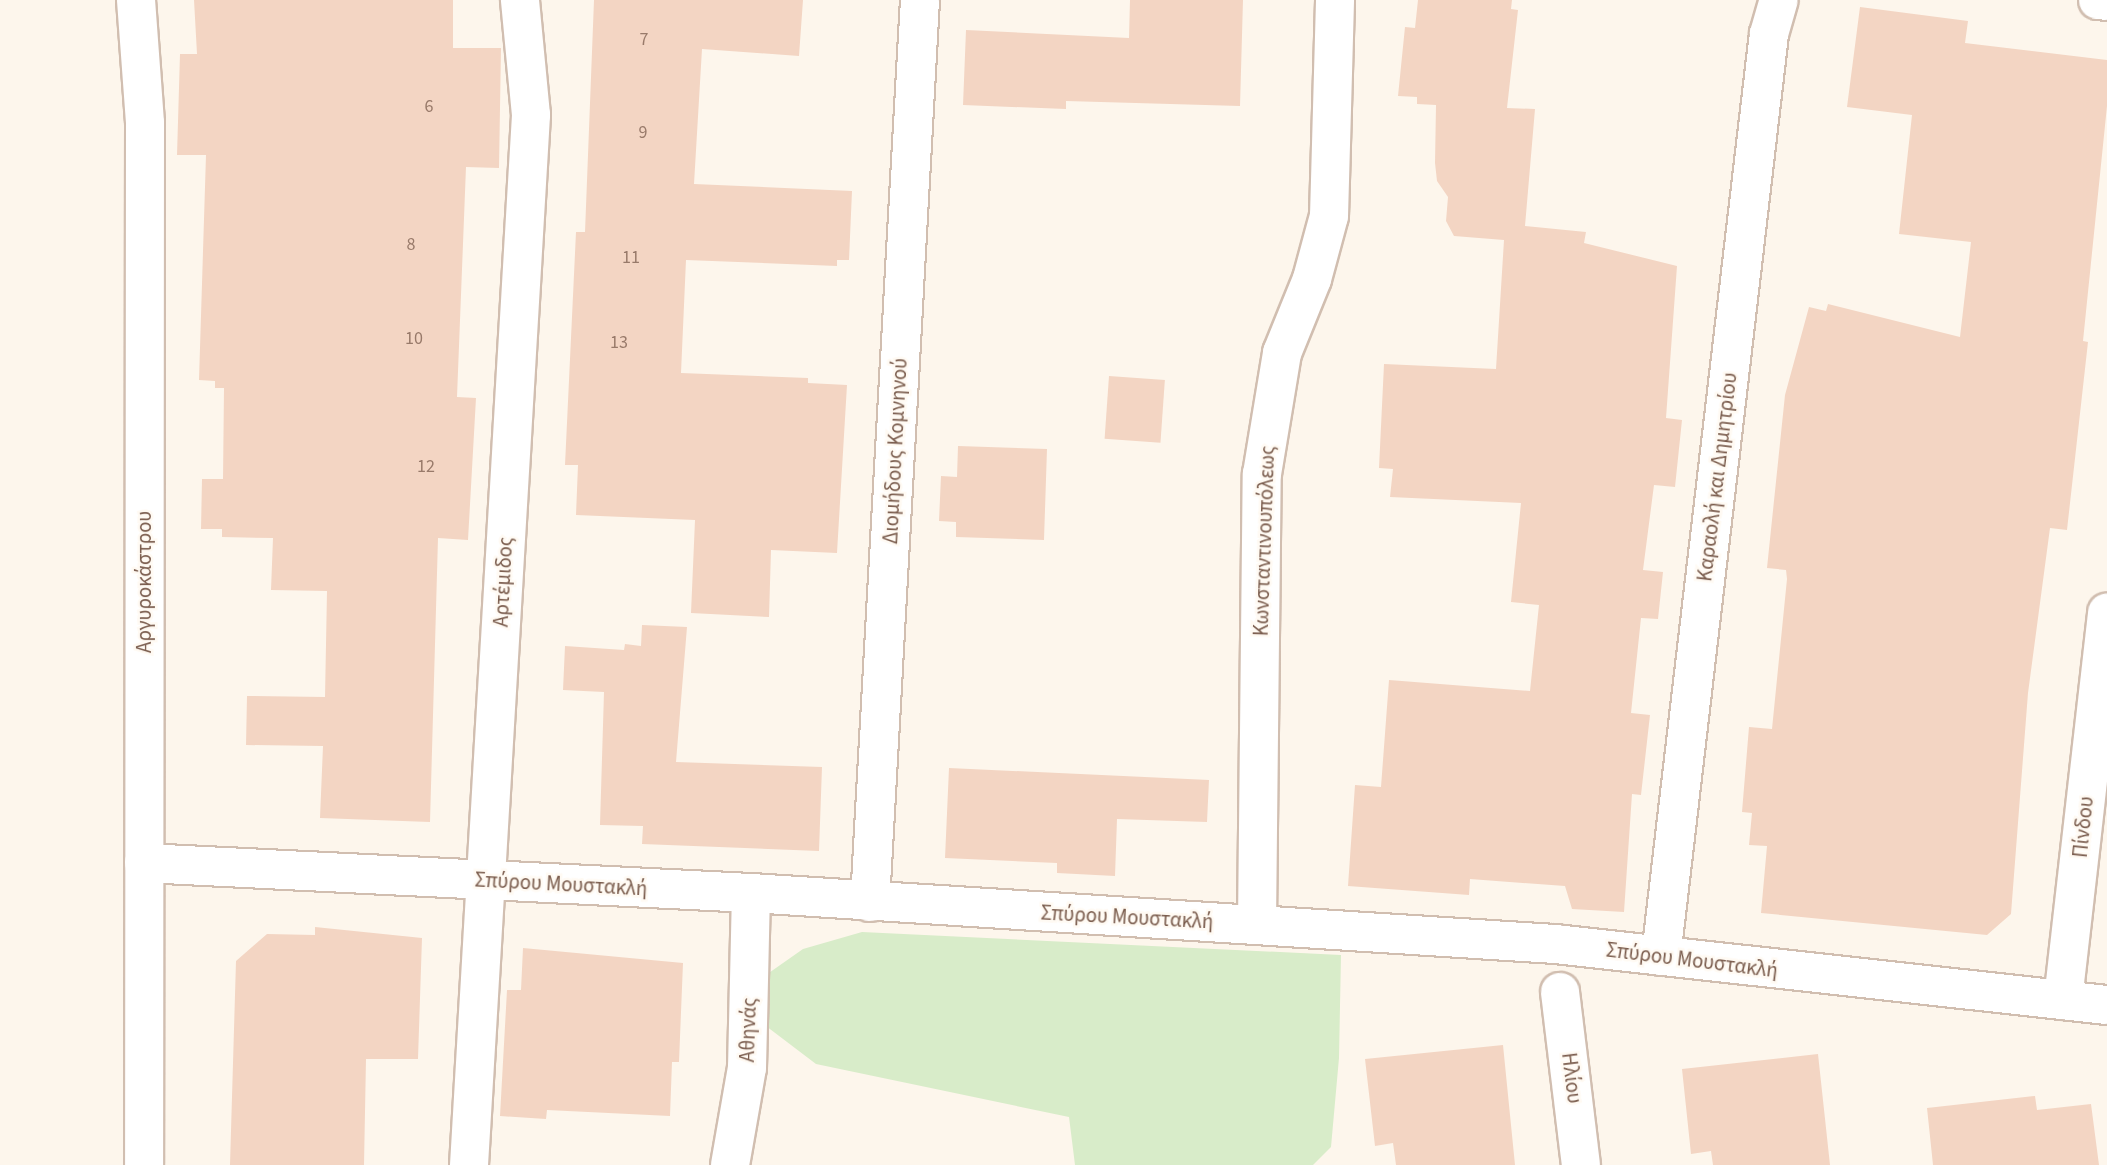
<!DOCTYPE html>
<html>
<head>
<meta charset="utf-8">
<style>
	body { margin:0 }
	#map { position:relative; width:2107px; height:1165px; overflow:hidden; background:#fdf6ec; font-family:"Source Sans 3",sans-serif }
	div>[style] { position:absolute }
	.green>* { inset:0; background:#d8ecc9 }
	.building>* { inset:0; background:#f3d5c3; transform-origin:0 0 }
	.roads { filter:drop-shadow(2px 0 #d1beb0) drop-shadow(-2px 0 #d1beb0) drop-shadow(0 2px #d1beb0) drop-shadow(0 -2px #d1beb0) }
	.minor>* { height:38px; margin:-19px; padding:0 19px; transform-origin:19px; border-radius:19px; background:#fff }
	span { translate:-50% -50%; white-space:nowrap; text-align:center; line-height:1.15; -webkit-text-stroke:5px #fffaf3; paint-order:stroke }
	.number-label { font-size:18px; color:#987a6a }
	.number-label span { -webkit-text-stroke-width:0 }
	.street-label { font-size:21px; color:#7a5c4d }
</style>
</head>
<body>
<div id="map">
	<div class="green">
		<div style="clip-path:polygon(862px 932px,1341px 955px,1339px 1058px,1331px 1147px,1313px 1165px,1075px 1165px,1069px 1117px,816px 1064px,754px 1017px,756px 982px,803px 949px)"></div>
	</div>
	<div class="building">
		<div style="clip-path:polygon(194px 0,453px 0,453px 48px,501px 48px,499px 168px,466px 167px,457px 397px,476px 398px,468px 540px,438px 538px,430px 822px,320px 818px,323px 746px,246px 745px,247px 696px,325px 697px,327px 591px,271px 590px,273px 538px,222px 537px,222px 529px,201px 529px,202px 479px,223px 479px,224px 388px,215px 388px,215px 381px,199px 380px,206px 155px,177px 155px,180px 54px,197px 54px)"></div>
		<div style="clip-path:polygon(594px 0,803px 0,799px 56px,702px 49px,694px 184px,852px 191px,849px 260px,837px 260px,837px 266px,686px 260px,681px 373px,808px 378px,808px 383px,847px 385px,837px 553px,771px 550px,769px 617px,691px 613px,695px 520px,576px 515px,578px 465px,565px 465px,576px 232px,585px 232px)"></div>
		<div style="clip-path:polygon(1130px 0,1243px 0,1240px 106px,1066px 101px,1066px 109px,963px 105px,966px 30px,1129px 38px)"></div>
		<div style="clip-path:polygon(1418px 0,1512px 0,1511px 9px,1518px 10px,1507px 108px,1535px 109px,1525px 226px,1586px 232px,1584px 243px,1677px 266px,1666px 418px,1682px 420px,1675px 487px,1654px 485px,1643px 570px,1663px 572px,1658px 619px,1641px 618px,1631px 713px,1650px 715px,1641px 795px,1632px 794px,1624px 912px,1572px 909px,1565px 886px,1470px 879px,1469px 895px,1348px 886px,1355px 785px,1381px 787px,1389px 680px,1530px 691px,1539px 605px,1511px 602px,1521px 503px,1390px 497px,1393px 469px,1379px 468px,1384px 364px,1496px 369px,1504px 240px,1454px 236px,1446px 221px,1448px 197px,1437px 181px,1435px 163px,1436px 105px,1417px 104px,1417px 97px,1398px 96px,1405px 27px,1415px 28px)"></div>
		<div style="clip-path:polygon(1860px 7px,1968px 21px,1965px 43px,2107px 60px,2107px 106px,2083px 341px,2088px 342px,2067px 530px,2050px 528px,2028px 693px,2011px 914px,1987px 935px,1761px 913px,1767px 846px,1749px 845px,1752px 813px,1742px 812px,1749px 727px,1772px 729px,1787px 579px,1786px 570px,1767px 568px,1785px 395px,1809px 307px,1826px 311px,1828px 304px,1960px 337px,1971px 242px,1899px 234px,1912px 115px,1847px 107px)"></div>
		<div style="left:1109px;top:376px;width:56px;height:63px;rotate:4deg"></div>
		<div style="clip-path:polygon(958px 446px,1047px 449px,1044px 540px,956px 537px,956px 522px,939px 521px,941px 476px,957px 477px)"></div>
		<div style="clip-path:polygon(642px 625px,687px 627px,676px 762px,822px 767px,819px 851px,642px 844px,643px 826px,600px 825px,604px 692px,563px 690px,565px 646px,624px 650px,625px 644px,641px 646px)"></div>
		<div style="clip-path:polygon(949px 768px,1209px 780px,1207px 822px,1117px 819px,1115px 876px,1057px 873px,1057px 863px,945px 858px)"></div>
		<div style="clip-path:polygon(315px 927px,422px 938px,418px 1059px,366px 1059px,364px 1165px,230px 1165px,236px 961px,267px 934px,315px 935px)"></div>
		<div style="clip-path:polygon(523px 948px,683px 963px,679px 1062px,672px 1062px,670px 1116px,547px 1110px,546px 1119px,500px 1116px,507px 990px,521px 990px)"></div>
		<div style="clip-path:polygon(1503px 1045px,1515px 1165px,1396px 1165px,1393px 1143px,1375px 1146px,1365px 1059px)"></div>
		<div style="clip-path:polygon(1818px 1054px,1830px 1165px,1713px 1165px,1711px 1151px,1691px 1154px,1682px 1069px)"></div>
		<div style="clip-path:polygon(2035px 1096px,2037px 1110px,2091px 1104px,2099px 1165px,1933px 1165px,1927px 1108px)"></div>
	</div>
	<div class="roads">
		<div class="minor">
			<div style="left:136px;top:0;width:123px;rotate:85.8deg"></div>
			<div style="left:145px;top:123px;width:1042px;rotate:90.05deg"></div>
			<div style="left:2098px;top:0;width:9px;rotate:6deg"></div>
			<div style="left:144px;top:863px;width:608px;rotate:2.83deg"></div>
			<div style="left:751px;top:893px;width:806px;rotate:3.63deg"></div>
			<div style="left:1555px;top:944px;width:555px;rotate:6.31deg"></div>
			<div style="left:870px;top:902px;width:903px;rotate:-86.83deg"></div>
			<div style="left:1257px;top:924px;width:450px;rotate:-89.4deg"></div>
			<div style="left:1262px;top:474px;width:123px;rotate:-80.6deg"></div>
			<div style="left:1282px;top:353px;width:80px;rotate:-67.9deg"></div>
			<div style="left:1312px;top:279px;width:65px;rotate:-74.9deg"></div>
			<div style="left:1329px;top:216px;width:216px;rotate:-88.4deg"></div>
			<div style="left:1661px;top:956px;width:928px;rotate:-83.32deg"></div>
			<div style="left:1769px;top:34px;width:35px;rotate:-74deg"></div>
			<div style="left:1560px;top:992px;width:174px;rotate:83.1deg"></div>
			<div style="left:2063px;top:1000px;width:390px;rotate:-83.5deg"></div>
			<div style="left:469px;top:1165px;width:1052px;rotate:-86.62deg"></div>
			<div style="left:531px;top:115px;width:116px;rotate:-95.5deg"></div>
			<div style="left:730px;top:1165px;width:98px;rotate:-80.1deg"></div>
			<div style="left:747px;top:1068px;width:175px;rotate:-88.7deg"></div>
		</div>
	</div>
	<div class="number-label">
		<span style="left:644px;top:40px">7</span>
		<span style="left:429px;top:107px">6</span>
		<span style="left:643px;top:133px">9</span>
		<span style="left:411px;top:245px">8</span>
		<span style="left:631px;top:258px">11</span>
		<span style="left:414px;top:339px">10</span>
		<span style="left:619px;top:343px">13</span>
		<span style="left:426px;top:467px">12</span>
	</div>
	<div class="street-label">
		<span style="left:895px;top:451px;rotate:-87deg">Διομήδους Κομνηνού</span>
		<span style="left:1717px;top:477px;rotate:-83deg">Καραολή και Δημητρίου</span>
		<span style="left:1264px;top:541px;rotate:-88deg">Κωνσταντινουπόλεως</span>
		<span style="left:144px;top:582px;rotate:-90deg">Αργυροκάστρου</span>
		<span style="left:503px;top:582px;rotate:-87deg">Αρτέμιδος</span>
		<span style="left:2083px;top:827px;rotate:-84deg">Πίνδου</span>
		<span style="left:561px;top:884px;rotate:3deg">Σπύρου Μουστακλή</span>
		<span style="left:1127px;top:917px;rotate:3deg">Σπύρου Μουστακλή</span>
		<span style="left:1692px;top:960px;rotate:7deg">Σπύρου Μουστακλή</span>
		<span style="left:748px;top:1030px;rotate:-88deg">Αθηνάς</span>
		<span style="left:1572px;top:1078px;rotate:83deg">Ηλίου</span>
	</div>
</div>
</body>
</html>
